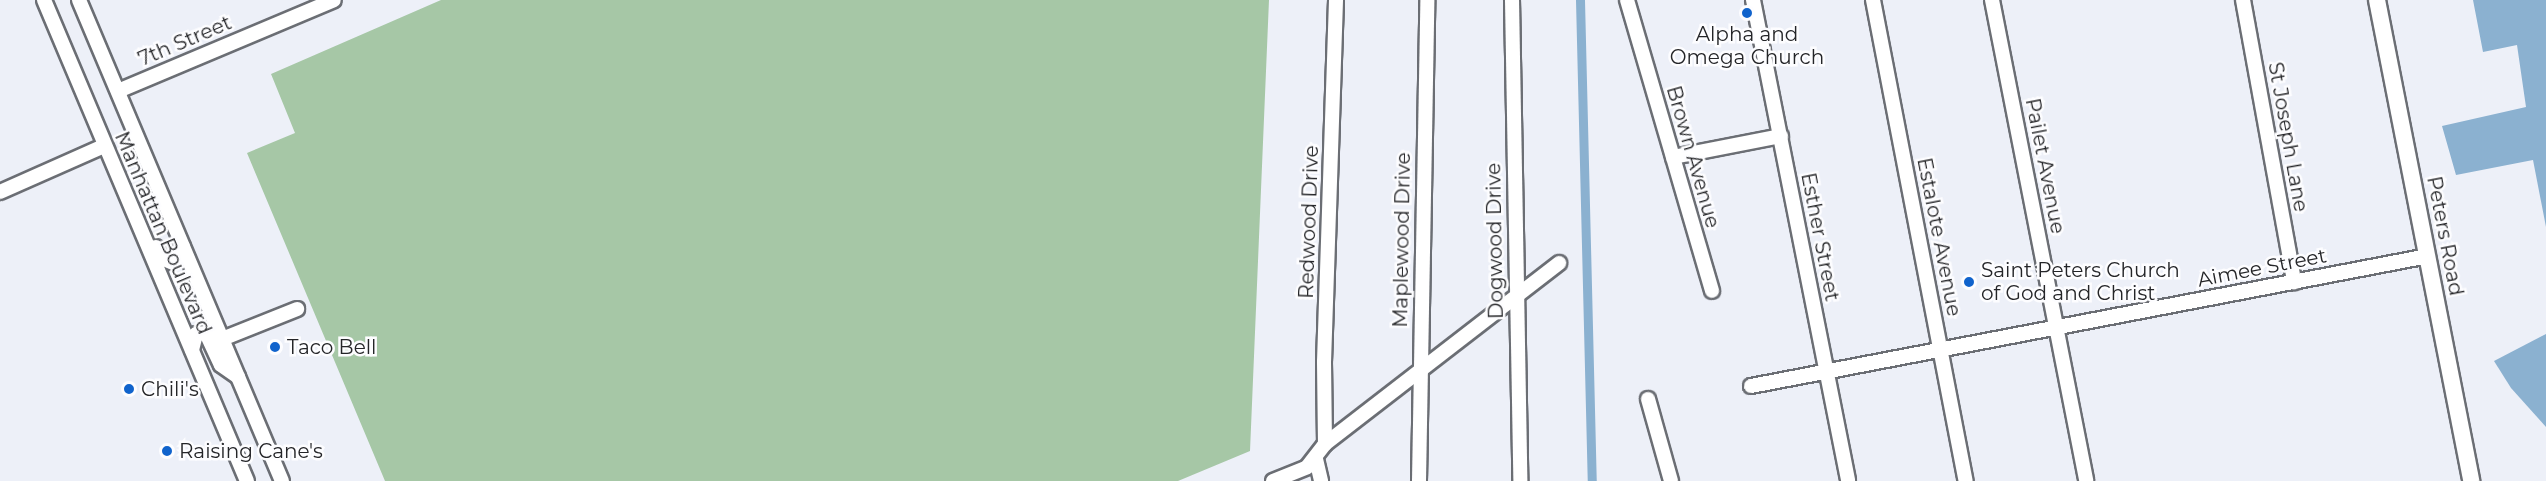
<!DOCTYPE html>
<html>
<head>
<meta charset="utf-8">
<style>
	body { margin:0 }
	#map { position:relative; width:2546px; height:481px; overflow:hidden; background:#edf0f8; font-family:Montserrat,sans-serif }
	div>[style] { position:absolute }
	.green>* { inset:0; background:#a6c7a6 }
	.water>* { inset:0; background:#8bb1d0 }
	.canal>* { height:9px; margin:-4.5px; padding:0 4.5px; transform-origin:4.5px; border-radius:4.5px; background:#8bb1d0 }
	.roads { filter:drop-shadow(2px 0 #6b6e74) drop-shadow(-2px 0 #6b6e74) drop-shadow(0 2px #6b6e74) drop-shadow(0 -2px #6b6e74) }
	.minor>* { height:14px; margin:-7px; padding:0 7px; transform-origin:7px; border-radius:7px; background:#fff }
	.major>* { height:16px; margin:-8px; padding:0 8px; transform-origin:8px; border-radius:8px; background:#fff }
	.dots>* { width:16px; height:16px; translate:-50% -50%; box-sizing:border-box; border:3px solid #fdfdff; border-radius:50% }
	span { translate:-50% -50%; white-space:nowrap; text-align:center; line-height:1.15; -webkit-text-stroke:5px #fdfdff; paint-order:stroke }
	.poi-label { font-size:20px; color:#242528 }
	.left { translate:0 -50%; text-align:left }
	.street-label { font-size:20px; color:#242528 }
</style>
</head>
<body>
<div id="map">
	<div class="green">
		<div style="clip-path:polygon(441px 0,1269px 0,1250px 451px,1178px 481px,385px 481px,247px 153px,295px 133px,271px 74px)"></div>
	</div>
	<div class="water">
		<div style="clip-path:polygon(2473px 0,2546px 0,2546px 227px,2533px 160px,2456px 175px,2442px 126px,2526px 107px,2517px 45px,2483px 52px)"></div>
		<div style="clip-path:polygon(2546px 334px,2546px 427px,2511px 388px,2494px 361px)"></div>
	</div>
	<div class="canal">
		<div style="left:1580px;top:0;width:481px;rotate:88.6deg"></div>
	</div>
	<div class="roads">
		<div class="minor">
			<div style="left:44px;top:0;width:522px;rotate:67.12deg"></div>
			<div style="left:79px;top:0;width:522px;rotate:67.12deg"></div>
			<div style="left:1512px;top:0;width:481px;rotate:89deg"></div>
			<div style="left:1627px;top:0;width:303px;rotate:73.7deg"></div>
			<div style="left:1753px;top:0;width:490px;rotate:78.8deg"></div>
			<div style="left:1873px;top:0;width:490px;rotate:79.1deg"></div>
			<div style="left:1992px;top:0;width:490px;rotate:78.9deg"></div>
			<div style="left:2243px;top:0;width:287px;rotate:79.7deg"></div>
			<div style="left:118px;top:91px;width:234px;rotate:-22.8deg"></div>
			<div style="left:1673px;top:157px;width:110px;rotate:-11deg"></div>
			<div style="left:0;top:192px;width:114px;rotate:-23.9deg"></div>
			<div style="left:156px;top:247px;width:12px;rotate:66deg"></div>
			<div style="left:161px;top:258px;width:11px;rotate:22deg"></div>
			<div style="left:171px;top:262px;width:11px;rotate:-34deg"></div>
			<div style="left:180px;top:256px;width:10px;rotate:-73deg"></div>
			<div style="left:222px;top:339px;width:81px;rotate:-21.8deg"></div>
			<div style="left:192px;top:350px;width:16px;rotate:-76deg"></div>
			<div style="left:196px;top:334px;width:10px;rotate:-6deg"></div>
			<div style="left:206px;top:333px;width:35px;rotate:65deg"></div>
			<div style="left:221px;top:365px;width:21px;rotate:35deg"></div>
			<div style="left:1751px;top:386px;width:689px;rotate:-10.87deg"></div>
			<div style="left:1648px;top:399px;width:85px;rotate:74.3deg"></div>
			<div style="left:1325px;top:444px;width:82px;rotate:-90.7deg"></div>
			<div style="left:1324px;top:362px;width:362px;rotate:-88.1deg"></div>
			<div style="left:1316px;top:459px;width:23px;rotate:77deg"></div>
			<div style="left:1273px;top:481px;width:37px;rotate:-22deg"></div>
			<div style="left:1307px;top:467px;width:29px;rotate:-52deg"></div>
			<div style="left:1325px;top:444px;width:296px;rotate:-37.7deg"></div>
			<div style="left:1419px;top:481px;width:481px;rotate:-89deg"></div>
		</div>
		<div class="major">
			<div style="left:2377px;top:0;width:490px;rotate:78.9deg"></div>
		</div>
	</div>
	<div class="dots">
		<div style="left:1747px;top:13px;background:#1063cc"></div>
		<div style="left:1969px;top:282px;background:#1063cc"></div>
		<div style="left:275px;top:347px;background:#1063cc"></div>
		<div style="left:129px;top:389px;background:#1063cc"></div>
		<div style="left:167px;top:451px;background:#1063cc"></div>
	</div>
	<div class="poi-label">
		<span style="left:1747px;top:46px">Alpha and<br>Omega Church</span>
		<span class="left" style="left:1981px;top:282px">Saint Peters Church<br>of God and Christ</span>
		<span class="left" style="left:287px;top:347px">Taco Bell</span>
		<span class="left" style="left:141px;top:389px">Chili's</span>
		<span class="left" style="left:179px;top:451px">Raising Cane's</span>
	</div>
	<div class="street-label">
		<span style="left:185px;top:41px;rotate:-23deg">7th Street</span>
		<span style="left:2288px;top:137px;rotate:80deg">St Joseph Lane</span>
		<span style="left:1693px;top:157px;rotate:74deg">Brown Avenue</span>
		<span style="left:2045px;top:166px;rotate:79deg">Pailet Avenue</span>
		<span style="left:1309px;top:222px;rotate:-88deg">Redwood Drive</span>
		<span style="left:163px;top:233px;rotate:67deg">Manhattan Boulevard</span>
		<span style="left:2445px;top:236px;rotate:79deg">Peters Road</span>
		<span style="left:1820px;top:237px;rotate:79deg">Esther Street</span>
		<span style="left:1939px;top:237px;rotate:79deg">Estalote Avenue</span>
		<span style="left:1402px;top:240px;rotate:-89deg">Maplewood Drive</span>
		<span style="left:1495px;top:241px;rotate:-91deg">Dogwood Drive</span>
		<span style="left:2262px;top:268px;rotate:-11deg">Aimee Street</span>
	</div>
</div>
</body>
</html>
